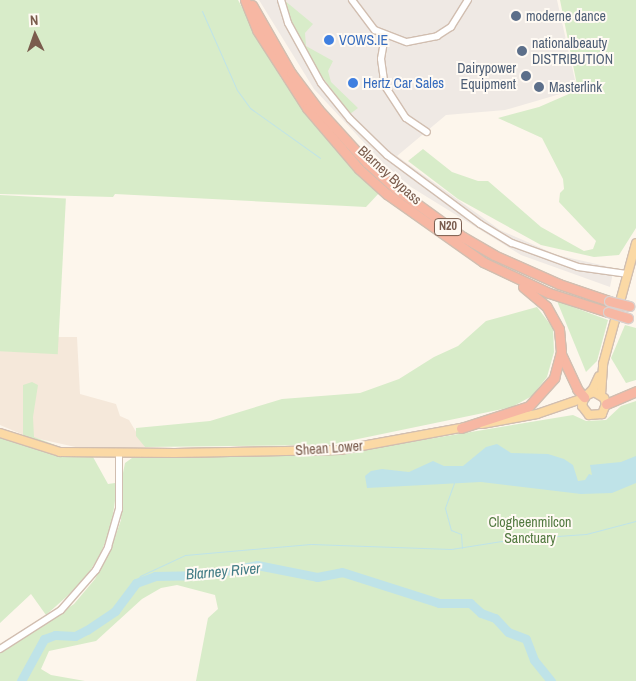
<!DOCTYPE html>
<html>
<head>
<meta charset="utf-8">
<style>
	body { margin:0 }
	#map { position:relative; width:636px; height:681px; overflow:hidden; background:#fdf6ec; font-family:"Archivo Narrow",sans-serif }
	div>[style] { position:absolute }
	.residential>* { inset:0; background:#f5e8da }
	.industrial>* { inset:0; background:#efe9e4 }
	.green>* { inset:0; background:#d8ecc9; transform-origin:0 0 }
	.water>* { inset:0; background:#bfe3e8 }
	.stream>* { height:1px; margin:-0.5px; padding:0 0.5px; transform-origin:0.5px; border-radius:0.5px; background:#bfe3e8 }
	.river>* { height:9px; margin:-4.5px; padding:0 4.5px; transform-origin:4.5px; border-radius:4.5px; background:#bfe3e8 }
	.roads { filter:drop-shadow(1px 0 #d1beb0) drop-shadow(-1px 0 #d1beb0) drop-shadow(0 1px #d1beb0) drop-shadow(0 -1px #d1beb0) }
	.minor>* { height:6px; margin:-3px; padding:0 3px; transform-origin:3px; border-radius:3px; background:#fff }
	.major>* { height:8px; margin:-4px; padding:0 4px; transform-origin:4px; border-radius:4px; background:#fbd9a5 }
	.highway>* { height:9px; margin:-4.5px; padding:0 4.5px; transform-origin:4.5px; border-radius:4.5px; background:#f7b7a3 }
	.bridges { filter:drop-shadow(1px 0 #dad1cd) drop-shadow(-1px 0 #dad1cd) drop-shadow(0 1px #dad1cd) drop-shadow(0 -1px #dad1cd) }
	.highway-bridge>* { height:9px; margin:-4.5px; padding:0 4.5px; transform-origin:4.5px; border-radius:4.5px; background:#f7b7a3 }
	.dots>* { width:14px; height:14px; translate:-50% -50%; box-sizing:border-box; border:2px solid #fffaf3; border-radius:50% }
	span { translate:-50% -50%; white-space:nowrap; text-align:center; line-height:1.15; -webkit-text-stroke:4px #fffaf3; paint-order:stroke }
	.shield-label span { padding:1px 4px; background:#fffaf3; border:1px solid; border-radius:4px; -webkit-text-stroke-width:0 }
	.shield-label { font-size:12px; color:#7a5c4d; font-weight:700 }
	.service-label { font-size:14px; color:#4e5e75 }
	.left { translate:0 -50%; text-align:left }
	.right { translate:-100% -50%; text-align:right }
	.shop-label { font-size:14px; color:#366cbe }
	.street-label { font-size:14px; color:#7a5c4d }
	.park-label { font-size:14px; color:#537a41 }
	.water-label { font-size:15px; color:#437c86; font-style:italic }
	.north { position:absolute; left:10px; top:10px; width:50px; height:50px; -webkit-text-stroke:4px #fffaf3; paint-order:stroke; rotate:357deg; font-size:14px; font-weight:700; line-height:20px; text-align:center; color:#7a5c4d }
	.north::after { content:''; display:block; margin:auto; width:18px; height:22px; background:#7a5c4d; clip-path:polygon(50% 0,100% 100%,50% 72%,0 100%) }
</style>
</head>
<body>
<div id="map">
	<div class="residential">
		<div style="clip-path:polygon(0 337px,77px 337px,80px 394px,116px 404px,120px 416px,129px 420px,145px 447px,80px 448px,26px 436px,0 425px)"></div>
	</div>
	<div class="industrial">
		<div style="clip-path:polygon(259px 0,557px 0,577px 89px,505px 110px,446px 115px,397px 156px,500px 230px,557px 255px,614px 268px,610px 287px,521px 255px,411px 187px,386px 166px,314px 89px)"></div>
	</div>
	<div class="green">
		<div style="clip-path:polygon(0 0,238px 0,281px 78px,304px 111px,380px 192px,366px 207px,115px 194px,113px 197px,0 194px)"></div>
		<div style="clip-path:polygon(284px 0,313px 24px,305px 33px,306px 46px,333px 61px,328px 71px,331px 82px,358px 108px,350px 114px,312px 63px,294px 30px)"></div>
		<div style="clip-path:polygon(560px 0,636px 0,636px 228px,619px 255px,594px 257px,541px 245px,458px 199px,408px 161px,423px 149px,452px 172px,478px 181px,488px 181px,541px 227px,584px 251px,593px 249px,596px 241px,559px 202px,560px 193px,564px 189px,563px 179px,542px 138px,498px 118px,539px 107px,578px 90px)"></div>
		<div style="left:0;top:195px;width:66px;height:156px;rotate:3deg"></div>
		<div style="clip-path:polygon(557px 301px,608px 320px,597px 361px,586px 372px)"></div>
		<div style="clip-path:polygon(537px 307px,553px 328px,554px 352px,547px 377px,532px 396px,512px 407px,329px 445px,145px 447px,136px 436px,136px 428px,210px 421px,282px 399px,360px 393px,399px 379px,434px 357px,458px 346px,486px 321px)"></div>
		<div style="clip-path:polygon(625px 325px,636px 328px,636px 380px,626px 383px,611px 358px)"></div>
		<div style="clip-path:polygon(32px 382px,38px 385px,33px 417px,34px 437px,66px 449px,23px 438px,23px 385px)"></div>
		<div style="clip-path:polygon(636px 401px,636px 681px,196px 681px,208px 618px,218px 609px,215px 595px,177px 585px,161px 588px,142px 599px,96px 641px,49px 651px,41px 669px,51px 675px,85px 681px,0 681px,0 653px,74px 604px,95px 579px,110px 551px,121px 520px,123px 473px,125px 463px,132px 458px,338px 454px,573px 415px,586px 421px,606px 420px,621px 406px)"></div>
		<div style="clip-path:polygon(0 437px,56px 454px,93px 457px,108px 484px,115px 483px,116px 494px,111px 528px,100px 555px,83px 582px,46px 615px,31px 594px,0 623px)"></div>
	</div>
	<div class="water">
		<div style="clip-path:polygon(497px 444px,511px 453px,548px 454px,564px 459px,573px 465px,578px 481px,585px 480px,589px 474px,592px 475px,590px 465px,621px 462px,636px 456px,636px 483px,612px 493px,581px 494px,481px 482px,367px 488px,365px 476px,371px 471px,382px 469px,409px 472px,433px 461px,444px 466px,463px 466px,486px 447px)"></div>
	</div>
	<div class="stream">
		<div style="left:202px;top:11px;width:86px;rotate:66.1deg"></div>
		<div style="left:237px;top:90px;width:22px;rotate:54deg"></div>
		<div style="left:250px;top:108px;width:86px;rotate:35.5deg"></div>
		<div style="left:454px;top:483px;width:27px;rotate:110deg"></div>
		<div style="left:445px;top:508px;width:23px;rotate:75deg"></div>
		<div style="left:451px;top:530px;width:11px;rotate:22deg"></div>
		<div style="left:461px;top:534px;width:14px;rotate:86deg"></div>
		<div style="left:136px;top:583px;width:8px;rotate:-60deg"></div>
		<div style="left:140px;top:576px;width:50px;rotate:-25deg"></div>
		<div style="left:185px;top:555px;width:126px;rotate:-5deg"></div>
		<div style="left:311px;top:544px;width:140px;rotate:2deg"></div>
		<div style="left:451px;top:549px;width:64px;rotate:-9deg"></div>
		<div style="left:514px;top:539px;width:72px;rotate:-4deg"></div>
		<div style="left:586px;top:534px;width:52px;rotate:-14.6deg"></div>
	</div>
	<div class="river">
		<div style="left:21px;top:681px;width:48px;rotate:-61.3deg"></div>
		<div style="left:44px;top:639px;width:12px;rotate:-20deg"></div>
		<div style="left:55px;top:635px;width:20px;rotate:3deg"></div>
		<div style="left:75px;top:636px;width:13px;rotate:-27deg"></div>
		<div style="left:87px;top:630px;width:34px;rotate:-34deg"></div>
		<div style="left:115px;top:611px;width:35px;rotate:-53deg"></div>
		<div style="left:136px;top:583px;width:20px;rotate:-20deg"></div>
		<div style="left:155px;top:576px;width:50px;rotate:-1.1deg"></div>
		<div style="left:205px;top:575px;width:53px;rotate:-10.9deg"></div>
		<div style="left:257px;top:565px;width:61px;rotate:11.3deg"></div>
		<div style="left:317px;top:577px;width:25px;rotate:-11deg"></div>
		<div style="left:342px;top:572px;width:102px;rotate:17.7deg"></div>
		<div style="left:439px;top:603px;width:31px"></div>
		<div style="left:470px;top:603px;width:15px;rotate:42deg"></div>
		<div style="left:481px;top:613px;width:15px;rotate:20deg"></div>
		<div style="left:495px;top:618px;width:19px;rotate:47deg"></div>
		<div style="left:508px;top:632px;width:19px;rotate:21deg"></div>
		<div style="left:526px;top:639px;width:22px;rotate:69deg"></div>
		<div style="left:534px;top:660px;width:27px;rotate:51deg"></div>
	</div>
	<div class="roads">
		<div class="minor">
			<div style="left:281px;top:0;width:24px;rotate:73deg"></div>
			<div style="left:288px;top:23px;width:68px;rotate:61.2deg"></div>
			<div style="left:321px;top:83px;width:46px;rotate:51.1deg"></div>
			<div style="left:350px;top:119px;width:52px;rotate:44.2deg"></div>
			<div style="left:387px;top:155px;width:116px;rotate:36.6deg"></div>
			<div style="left:480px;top:224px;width:37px;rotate:31deg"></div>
			<div style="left:512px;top:243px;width:70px;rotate:20deg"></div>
			<div style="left:578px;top:267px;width:49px;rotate:8.1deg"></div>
			<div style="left:352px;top:0;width:38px;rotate:53deg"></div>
			<div style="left:375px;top:30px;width:34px;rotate:21deg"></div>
			<div style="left:407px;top:42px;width:31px;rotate:-11deg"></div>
			<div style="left:437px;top:36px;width:17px;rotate:-33deg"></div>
			<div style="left:451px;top:27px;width:32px;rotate:-58deg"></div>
			<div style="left:385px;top:36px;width:23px;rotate:100deg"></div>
			<div style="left:381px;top:59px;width:27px;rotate:82deg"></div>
			<div style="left:385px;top:86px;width:38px;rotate:57deg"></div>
			<div style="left:406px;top:118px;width:25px;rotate:34deg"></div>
			<div style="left:0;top:649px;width:72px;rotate:-32.6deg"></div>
			<div style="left:61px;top:610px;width:53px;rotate:-48.8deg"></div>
			<div style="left:96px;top:570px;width:26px;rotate:-62deg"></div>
			<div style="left:108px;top:547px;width:40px;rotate:-74deg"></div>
			<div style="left:119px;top:509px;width:56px;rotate:-90deg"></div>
		</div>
		<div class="major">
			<div style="left:587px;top:395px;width:8px;rotate:-23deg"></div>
			<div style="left:594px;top:392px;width:12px;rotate:31deg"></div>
			<div style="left:604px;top:398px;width:6px;rotate:72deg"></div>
			<div style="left:606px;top:404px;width:11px;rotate:112deg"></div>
			<div style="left:602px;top:414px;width:13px;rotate:176deg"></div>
			<div style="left:589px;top:415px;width:11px;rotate:-128deg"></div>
			<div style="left:582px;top:406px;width:8px;rotate:-76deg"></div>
			<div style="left:584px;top:398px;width:13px;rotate:-45deg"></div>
			<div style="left:593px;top:389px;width:14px;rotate:-65deg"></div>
			<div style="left:601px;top:395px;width:31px;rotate:-86deg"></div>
			<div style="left:603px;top:364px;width:125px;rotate:-74.7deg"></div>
			<div style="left:482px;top:424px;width:56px;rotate:-10.3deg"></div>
			<div style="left:537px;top:414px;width:50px;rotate:-18.8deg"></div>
			<div style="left:0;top:433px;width:63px;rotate:17.6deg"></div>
			<div style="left:60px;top:452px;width:115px;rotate:0.5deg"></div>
			<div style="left:175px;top:453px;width:165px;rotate:-1deg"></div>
			<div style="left:340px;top:450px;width:127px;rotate:-10.4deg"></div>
		</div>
		<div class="highway">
			<div style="left:245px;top:0;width:32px;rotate:68deg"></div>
			<div style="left:257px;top:30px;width:93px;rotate:57.3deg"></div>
			<div style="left:307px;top:108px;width:80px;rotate:49.6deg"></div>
			<div style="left:359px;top:169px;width:38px;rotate:42deg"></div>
			<div style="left:387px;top:194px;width:118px;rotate:35.3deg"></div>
			<div style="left:483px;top:262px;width:73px;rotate:25.2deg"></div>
			<div style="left:549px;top:293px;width:62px;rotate:17.9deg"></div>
			<div style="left:252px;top:5px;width:78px;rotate:60.2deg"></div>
			<div style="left:291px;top:73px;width:45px;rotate:53.1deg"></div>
			<div style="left:318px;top:109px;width:72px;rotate:47.8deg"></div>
			<div style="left:366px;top:162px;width:39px;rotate:42deg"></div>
			<div style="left:395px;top:188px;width:84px;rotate:35.8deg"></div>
			<div style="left:463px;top:237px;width:36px;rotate:30deg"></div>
			<div style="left:494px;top:255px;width:71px;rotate:24deg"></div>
			<div style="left:559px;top:284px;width:53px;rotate:18.8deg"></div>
			<div style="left:561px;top:354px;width:38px;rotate:65deg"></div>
			<div style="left:577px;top:389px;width:11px;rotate:49deg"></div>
			<div style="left:606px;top:404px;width:33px;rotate:-23deg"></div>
			<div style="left:461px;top:428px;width:71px;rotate:-17.9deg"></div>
			<div style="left:529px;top:406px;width:38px;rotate:-48deg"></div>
			<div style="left:554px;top:378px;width:27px;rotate:-75deg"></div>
			<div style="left:561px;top:352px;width:23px;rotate:-95deg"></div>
			<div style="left:559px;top:329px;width:26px;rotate:-119deg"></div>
			<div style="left:546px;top:306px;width:30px;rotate:-140deg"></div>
		</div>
	</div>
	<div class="bridges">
		<div class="highway-bridge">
			<div style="left:609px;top:301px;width:21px;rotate:14deg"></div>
			<div style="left:608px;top:312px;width:21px;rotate:17deg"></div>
		</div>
	</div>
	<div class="dots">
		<div style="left:516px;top:16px;background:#5c6f8a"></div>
		<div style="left:329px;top:40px;background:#3f7fe0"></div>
		<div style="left:522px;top:51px;background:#5c6f8a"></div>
		<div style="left:526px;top:76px;background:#5c6f8a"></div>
		<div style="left:353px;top:83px;background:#3f7fe0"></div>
		<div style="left:539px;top:87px;background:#5c6f8a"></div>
	</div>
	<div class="shield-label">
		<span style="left:448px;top:227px">N20</span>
	</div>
	<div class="service-label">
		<span class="left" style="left:526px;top:16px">moderne dance</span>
		<span class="left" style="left:532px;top:51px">nationalbeauty<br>DISTRIBUTION</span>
		<span class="right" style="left:516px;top:76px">Dairypower<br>Equipment</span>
		<span class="left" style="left:549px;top:87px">Masterlink</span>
	</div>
	<div class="shop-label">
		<span class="left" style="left:339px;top:40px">VOWS.IE</span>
		<span class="left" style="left:363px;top:83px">Hertz Car Sales</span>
	</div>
	<div class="street-label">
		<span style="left:390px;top:175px;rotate:42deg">Blarney Bypass</span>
		<span style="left:329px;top:448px;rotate:-4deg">Shean Lower</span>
	</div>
	<div class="park-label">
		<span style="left:530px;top:530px">Clogheenmilcon<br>Sanctuary</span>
	</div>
	<div class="water-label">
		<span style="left:223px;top:571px;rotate:-5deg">Blarney River</span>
	</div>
	<div class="north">N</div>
</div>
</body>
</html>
